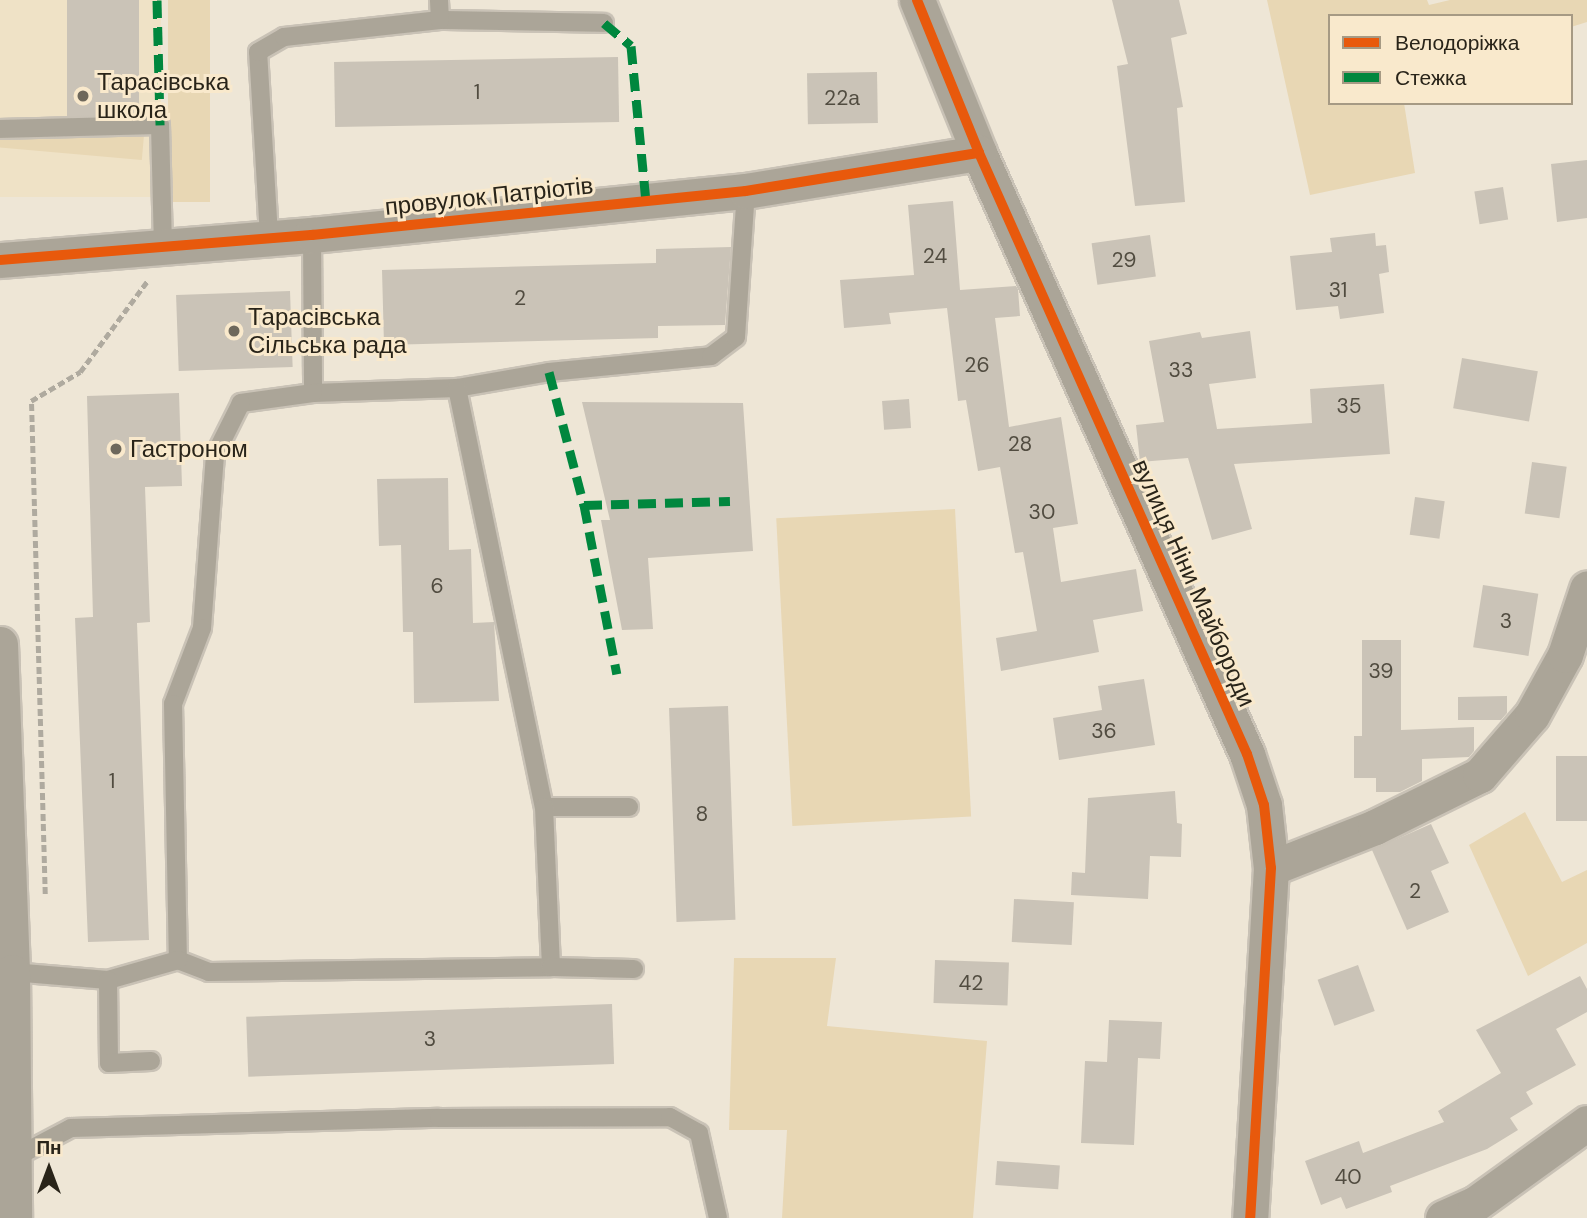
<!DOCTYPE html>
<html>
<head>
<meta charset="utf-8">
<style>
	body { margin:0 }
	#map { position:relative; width:1587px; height:1218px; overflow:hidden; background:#eee6d6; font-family:"DM Sans",sans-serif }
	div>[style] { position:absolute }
	.built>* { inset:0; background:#efe2c6; transform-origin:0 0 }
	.green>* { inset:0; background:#e8d7b4; transform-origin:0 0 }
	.building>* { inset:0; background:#cac3b7; transform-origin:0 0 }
	.path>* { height:4.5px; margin-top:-2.25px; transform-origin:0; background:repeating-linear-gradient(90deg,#afaa9f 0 7px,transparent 0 10.5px) }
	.roads { filter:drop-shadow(2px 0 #c9c2b6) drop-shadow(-2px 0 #c9c2b6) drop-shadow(0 2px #c9c2b6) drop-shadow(0 -2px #c9c2b6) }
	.service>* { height:18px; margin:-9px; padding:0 9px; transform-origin:9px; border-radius:9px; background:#aba598 }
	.minor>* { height:35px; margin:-17.5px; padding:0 17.5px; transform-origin:17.5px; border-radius:17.5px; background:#aba598 }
	.quiet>* { height:9px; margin-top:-4.5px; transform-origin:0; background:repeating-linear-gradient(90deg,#00873e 0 18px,transparent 0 27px) }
	.cycleway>* { height:10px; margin:-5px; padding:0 5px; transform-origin:5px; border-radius:5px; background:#e8590c }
	.dots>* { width:19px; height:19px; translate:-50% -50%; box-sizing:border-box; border:4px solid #f9e9cc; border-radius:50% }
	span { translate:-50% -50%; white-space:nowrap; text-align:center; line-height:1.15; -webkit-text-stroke:6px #f9e9cc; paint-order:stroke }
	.number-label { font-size:21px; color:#514c40 }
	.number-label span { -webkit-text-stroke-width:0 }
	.poi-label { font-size:24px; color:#292419 }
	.left { translate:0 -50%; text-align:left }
	.street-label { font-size:24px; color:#292419 }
	.legend { position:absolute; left:1328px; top:14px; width:245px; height:91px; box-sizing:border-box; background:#f9e9cc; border:2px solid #a69a84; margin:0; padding:9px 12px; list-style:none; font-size:21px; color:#292419 }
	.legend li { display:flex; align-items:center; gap:14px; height:35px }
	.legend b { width:35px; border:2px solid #a69a84 }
	.north { position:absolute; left:14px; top:1134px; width:70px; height:70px; -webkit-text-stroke:5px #f9e9cc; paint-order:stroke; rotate:0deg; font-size:19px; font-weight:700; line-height:28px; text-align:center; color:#292419 }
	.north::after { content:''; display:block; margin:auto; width:24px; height:32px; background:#292419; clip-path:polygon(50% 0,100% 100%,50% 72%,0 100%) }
</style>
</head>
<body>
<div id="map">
	<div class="built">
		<div style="left:0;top:0;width:161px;height:197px"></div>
	</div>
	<div class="green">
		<div style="left:168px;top:0;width:42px;height:202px"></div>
		<div style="clip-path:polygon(1267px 0,1427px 0,1429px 5px,1450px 0,1587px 0,1587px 22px,1571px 27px,1571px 16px,1330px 16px,1330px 103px,1404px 103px,1415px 173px,1310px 195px)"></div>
		<div style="left:144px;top:135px;width:25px;height:144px;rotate:95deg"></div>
		<div style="left:955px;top:509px;width:308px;height:179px;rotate:87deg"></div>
		<div style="clip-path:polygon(1525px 812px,1562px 882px,1587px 870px,1587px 943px,1528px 976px,1469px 845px)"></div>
		<div style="clip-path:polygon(734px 958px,836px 958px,827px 1026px,987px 1041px,973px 1218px,782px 1218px,787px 1130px,729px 1130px)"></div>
	</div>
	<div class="building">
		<div style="left:67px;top:0;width:72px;height:116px"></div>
		<div style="clip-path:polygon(1112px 0,1179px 0,1187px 34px,1171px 38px,1183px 107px,1177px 108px,1185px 202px,1135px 206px,1117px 66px,1128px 64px)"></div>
		<div style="left:618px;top:57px;width:65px;height:284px;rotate:89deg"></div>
		<div style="left:877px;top:72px;width:51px;height:70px;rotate:89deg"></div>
		<div style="clip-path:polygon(1587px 160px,1587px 218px,1557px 222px,1551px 164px)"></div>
		<div style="left:1503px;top:187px;width:33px;height:29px;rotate:81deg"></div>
		<div style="clip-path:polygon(953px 201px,960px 290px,1016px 286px,1018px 289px,1020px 316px,995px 318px,1009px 427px,1061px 417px,1078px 524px,1053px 528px,1061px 582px,1136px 569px,1143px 611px,1093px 620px,1099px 652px,1001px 671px,996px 638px,1037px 631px,1023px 552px,1015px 553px,1000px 467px,978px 471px,966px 400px,958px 401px,947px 308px,889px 313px,891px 324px,844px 328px,840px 280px,914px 275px,908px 205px)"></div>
		<div style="clip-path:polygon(1375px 233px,1376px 246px,1386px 245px,1389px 272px,1379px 274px,1384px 313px,1340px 319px,1338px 306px,1296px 310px,1290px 256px,1332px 252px,1330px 238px)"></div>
		<div style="left:1150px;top:235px;width:42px;height:59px;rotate:82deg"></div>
		<div style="clip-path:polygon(731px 247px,725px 325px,658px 326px,658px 338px,384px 345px,382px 270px,656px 263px,656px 249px)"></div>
		<div style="left:290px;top:291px;width:76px;height:114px;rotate:88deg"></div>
		<div style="clip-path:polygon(1250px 331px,1256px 378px,1209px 384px,1217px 429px,1312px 423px,1310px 389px,1384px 384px,1390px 454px,1234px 464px,1252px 529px,1212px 540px,1188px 458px,1140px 462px,1136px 425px,1164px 422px,1149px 341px,1200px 332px,1202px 338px)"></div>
		<div style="left:1462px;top:358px;width:77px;height:51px;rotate:10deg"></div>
		<div style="clip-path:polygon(179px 393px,182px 486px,145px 487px,150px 622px,137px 623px,149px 940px,88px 942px,75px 618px,93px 617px,87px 396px)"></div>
		<div style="left:909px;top:399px;width:29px;height:27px;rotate:86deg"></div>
		<div style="clip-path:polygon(582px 402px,743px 403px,753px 551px,648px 558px,653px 629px,622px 630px,601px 520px,610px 520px)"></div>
		<div style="left:1532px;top:462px;width:35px;height:52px;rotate:8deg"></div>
		<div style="clip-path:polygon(448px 478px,449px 550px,471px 549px,473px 623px,494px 622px,499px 701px,414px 703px,413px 632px,403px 632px,401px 545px,379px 546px,377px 479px)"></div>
		<div style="left:1415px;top:497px;width:30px;height:38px;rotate:8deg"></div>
		<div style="left:1483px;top:585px;width:56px;height:63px;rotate:9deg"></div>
		<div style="clip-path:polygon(1362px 640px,1401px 640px,1401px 730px,1474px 727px,1474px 751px,1469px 757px,1422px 759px,1422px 781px,1400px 792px,1376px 792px,1376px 778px,1354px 778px,1354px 736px,1362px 736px)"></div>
		<div style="clip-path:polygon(1144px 679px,1155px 745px,1059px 760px,1053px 718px,1102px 710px,1098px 686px)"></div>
		<div style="clip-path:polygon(1507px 696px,1507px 713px,1501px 720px,1458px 720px,1458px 697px)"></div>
		<div style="left:728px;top:706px;width:214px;height:59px;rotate:88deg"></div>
		<div style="left:1587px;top:756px;width:65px;height:31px;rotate:90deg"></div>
		<div style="clip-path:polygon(1175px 791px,1177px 823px,1182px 824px,1181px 857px,1150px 856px,1148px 899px,1071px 895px,1072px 872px,1085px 873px,1088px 798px)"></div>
		<div style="clip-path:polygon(1431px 824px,1449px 863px,1431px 871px,1449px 912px,1407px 930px,1372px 850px)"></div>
		<div style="left:1014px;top:899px;width:60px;height:43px;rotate:3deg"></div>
		<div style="left:935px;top:960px;width:74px;height:43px;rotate:2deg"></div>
		<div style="left:1358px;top:965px;width:49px;height:43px;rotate:70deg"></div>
		<div style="clip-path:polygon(1580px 976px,1587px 989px,1587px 1012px,1556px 1029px,1576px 1065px,1526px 1092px,1533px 1104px,1510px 1118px,1518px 1130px,1487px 1149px,1390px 1186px,1392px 1192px,1346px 1209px,1341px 1197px,1321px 1205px,1305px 1161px,1359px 1141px,1363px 1153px,1444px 1122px,1438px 1111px,1501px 1073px,1476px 1030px)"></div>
		<div style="left:612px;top:1004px;width:60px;height:366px;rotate:88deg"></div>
		<div style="clip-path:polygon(1109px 1020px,1162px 1022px,1160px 1059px,1138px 1058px,1134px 1145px,1081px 1143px,1085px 1061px,1107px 1062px)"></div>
		<div style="left:997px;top:1161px;width:63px;height:24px;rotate:4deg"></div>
	</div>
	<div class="path">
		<div style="left:45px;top:894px;width:493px;rotate:-91.6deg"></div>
		<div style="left:31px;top:401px;width:57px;rotate:-30.6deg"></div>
		<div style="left:80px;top:372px;width:114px;rotate:-53.5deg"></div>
	</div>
	<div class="roads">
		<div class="service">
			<div style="left:440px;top:20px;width:164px;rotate:1deg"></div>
			<div style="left:0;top:129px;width:160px;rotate:-1.4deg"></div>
			<div style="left:160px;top:125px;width:119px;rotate:88.6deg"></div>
			<div style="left:312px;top:235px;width:158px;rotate:89.6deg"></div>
			<div style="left:313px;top:393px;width:144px;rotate:-2deg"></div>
			<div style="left:457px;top:388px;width:93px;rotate:-9.9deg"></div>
			<div style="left:549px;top:372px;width:163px;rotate:-5.6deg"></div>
			<div style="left:711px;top:356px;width:31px;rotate:-37deg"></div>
			<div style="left:736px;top:337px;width:146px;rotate:-86.1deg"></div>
			<div style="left:269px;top:236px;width:184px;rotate:-93.4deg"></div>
			<div style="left:258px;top:52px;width:30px;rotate:-30deg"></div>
			<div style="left:284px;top:37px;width:157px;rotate:-6.2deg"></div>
			<div style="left:440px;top:20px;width:20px;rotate:-93deg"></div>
			<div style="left:457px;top:388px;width:428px;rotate:78.3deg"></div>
			<div style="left:544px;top:807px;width:85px"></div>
			<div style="left:313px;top:393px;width:73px;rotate:172.1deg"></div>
			<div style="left:241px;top:403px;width:58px;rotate:116.6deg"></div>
			<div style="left:215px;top:455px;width:173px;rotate:94.3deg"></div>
			<div style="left:202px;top:628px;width:81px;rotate:110.9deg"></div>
			<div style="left:173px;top:704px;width:256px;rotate:88.9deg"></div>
			<div style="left:178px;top:960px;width:33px;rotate:21deg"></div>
			<div style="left:209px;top:972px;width:342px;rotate:-0.8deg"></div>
			<div style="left:551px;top:967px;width:160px;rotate:-92.5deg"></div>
			<div style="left:551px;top:967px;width:83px;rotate:1.4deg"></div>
			<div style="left:12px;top:972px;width:96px;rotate:4.8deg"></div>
			<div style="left:108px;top:980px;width:73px;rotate:-15.9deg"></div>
			<div style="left:108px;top:980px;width:83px;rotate:89.3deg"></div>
			<div style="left:109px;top:1063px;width:42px;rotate:-2.7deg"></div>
			<div style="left:14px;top:1158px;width:64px;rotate:-27.8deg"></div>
			<div style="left:71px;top:1128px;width:368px;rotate:-1.6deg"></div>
			<div style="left:439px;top:1118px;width:231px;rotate:-0.2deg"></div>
			<div style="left:670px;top:1117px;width:33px;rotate:29deg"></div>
			<div style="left:699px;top:1133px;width:87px;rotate:77.4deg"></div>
		</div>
		<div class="minor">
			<div style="left:917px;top:0;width:165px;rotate:67.9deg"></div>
			<div style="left:979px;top:153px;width:658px;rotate:65.97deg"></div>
			<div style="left:1247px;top:754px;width:54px;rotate:71.6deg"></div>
			<div style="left:1264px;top:805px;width:63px;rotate:83.7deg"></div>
			<div style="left:1271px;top:868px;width:351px;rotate:93.4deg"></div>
			<div style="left:0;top:260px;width:313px;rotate:-4.6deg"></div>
			<div style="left:312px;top:235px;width:436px;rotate:-5.8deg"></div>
			<div style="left:746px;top:191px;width:236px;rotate:-9.3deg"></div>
			<div style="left:0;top:644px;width:328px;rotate:87.9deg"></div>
			<div style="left:12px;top:972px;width:246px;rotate:89.5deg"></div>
			<div style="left:1271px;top:868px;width:112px;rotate:-21.5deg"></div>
			<div style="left:1375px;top:827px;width:117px;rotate:-26.3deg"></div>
			<div style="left:1480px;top:775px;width:79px;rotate:-49.1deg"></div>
			<div style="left:1532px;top:715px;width:68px;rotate:-61.2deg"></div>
			<div style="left:1565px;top:655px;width:70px;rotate:-71.6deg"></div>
			<div style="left:1443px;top:1218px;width:35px;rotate:-24deg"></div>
			<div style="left:1475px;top:1204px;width:138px;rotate:-35.9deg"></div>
		</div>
	</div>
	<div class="quiet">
		<div style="left:157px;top:0;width:125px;rotate:88.6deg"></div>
		<div style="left:604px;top:23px;width:35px;rotate:40deg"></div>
		<div style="left:631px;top:46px;width:156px;rotate:84.5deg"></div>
		<div style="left:549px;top:372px;width:138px;rotate:75.3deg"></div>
		<div style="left:584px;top:505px;width:172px;rotate:79deg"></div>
		<div style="left:584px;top:505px;width:146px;rotate:-1.6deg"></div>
	</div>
	<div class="cycleway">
		<div style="left:917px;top:0;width:165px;rotate:67.9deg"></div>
		<div style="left:979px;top:153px;width:658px;rotate:65.97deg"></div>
		<div style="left:1247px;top:754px;width:54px;rotate:71.6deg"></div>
		<div style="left:1264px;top:805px;width:63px;rotate:83.7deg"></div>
		<div style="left:1271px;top:868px;width:351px;rotate:93.4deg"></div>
		<div style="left:0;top:260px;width:313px;rotate:-4.6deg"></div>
		<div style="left:312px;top:235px;width:436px;rotate:-5.8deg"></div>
		<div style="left:746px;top:191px;width:236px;rotate:-9.3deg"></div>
	</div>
	<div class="dots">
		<div style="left:83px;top:96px;background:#6e685b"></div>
		<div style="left:234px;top:331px;background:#6e685b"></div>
		<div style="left:116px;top:449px;background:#6e685b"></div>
	</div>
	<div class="number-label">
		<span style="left:477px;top:92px">1</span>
		<span style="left:842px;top:98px">22а</span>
		<span style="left:935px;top:256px">24</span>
		<span style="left:1124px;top:260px">29</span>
		<span style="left:1338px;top:290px">31</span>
		<span style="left:520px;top:298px">2</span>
		<span style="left:977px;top:365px">26</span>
		<span style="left:1181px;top:370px">33</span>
		<span style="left:1349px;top:406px">35</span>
		<span style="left:1020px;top:444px">28</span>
		<span style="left:1042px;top:512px">30</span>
		<span style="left:437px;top:586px">6</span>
		<span style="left:1506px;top:621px">3</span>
		<span style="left:1381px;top:671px">39</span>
		<span style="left:1104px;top:731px">36</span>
		<span style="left:112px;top:781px">1</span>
		<span style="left:702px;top:814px">8</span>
		<span style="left:1415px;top:891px">2</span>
		<span style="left:971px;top:983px">42</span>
		<span style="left:430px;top:1039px">3</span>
		<span style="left:1348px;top:1177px">40</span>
	</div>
	<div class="poi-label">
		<span class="left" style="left:97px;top:96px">Тарасівська<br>школа</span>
		<span class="left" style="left:248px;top:331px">Тарасівська<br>Сільська рада</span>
		<span class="left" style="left:130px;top:449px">Гастроном</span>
	</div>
	<div class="street-label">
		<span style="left:489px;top:196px;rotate:-6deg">провулок Патріотів</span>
		<span style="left:1194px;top:583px;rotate:66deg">вулиця Ніни Майбороди</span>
	</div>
	<ul class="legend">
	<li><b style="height:9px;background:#e8590c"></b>Велодоріжка</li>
	<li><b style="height:9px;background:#00873e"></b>Стежка</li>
	</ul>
	<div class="north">Пн</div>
</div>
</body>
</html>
